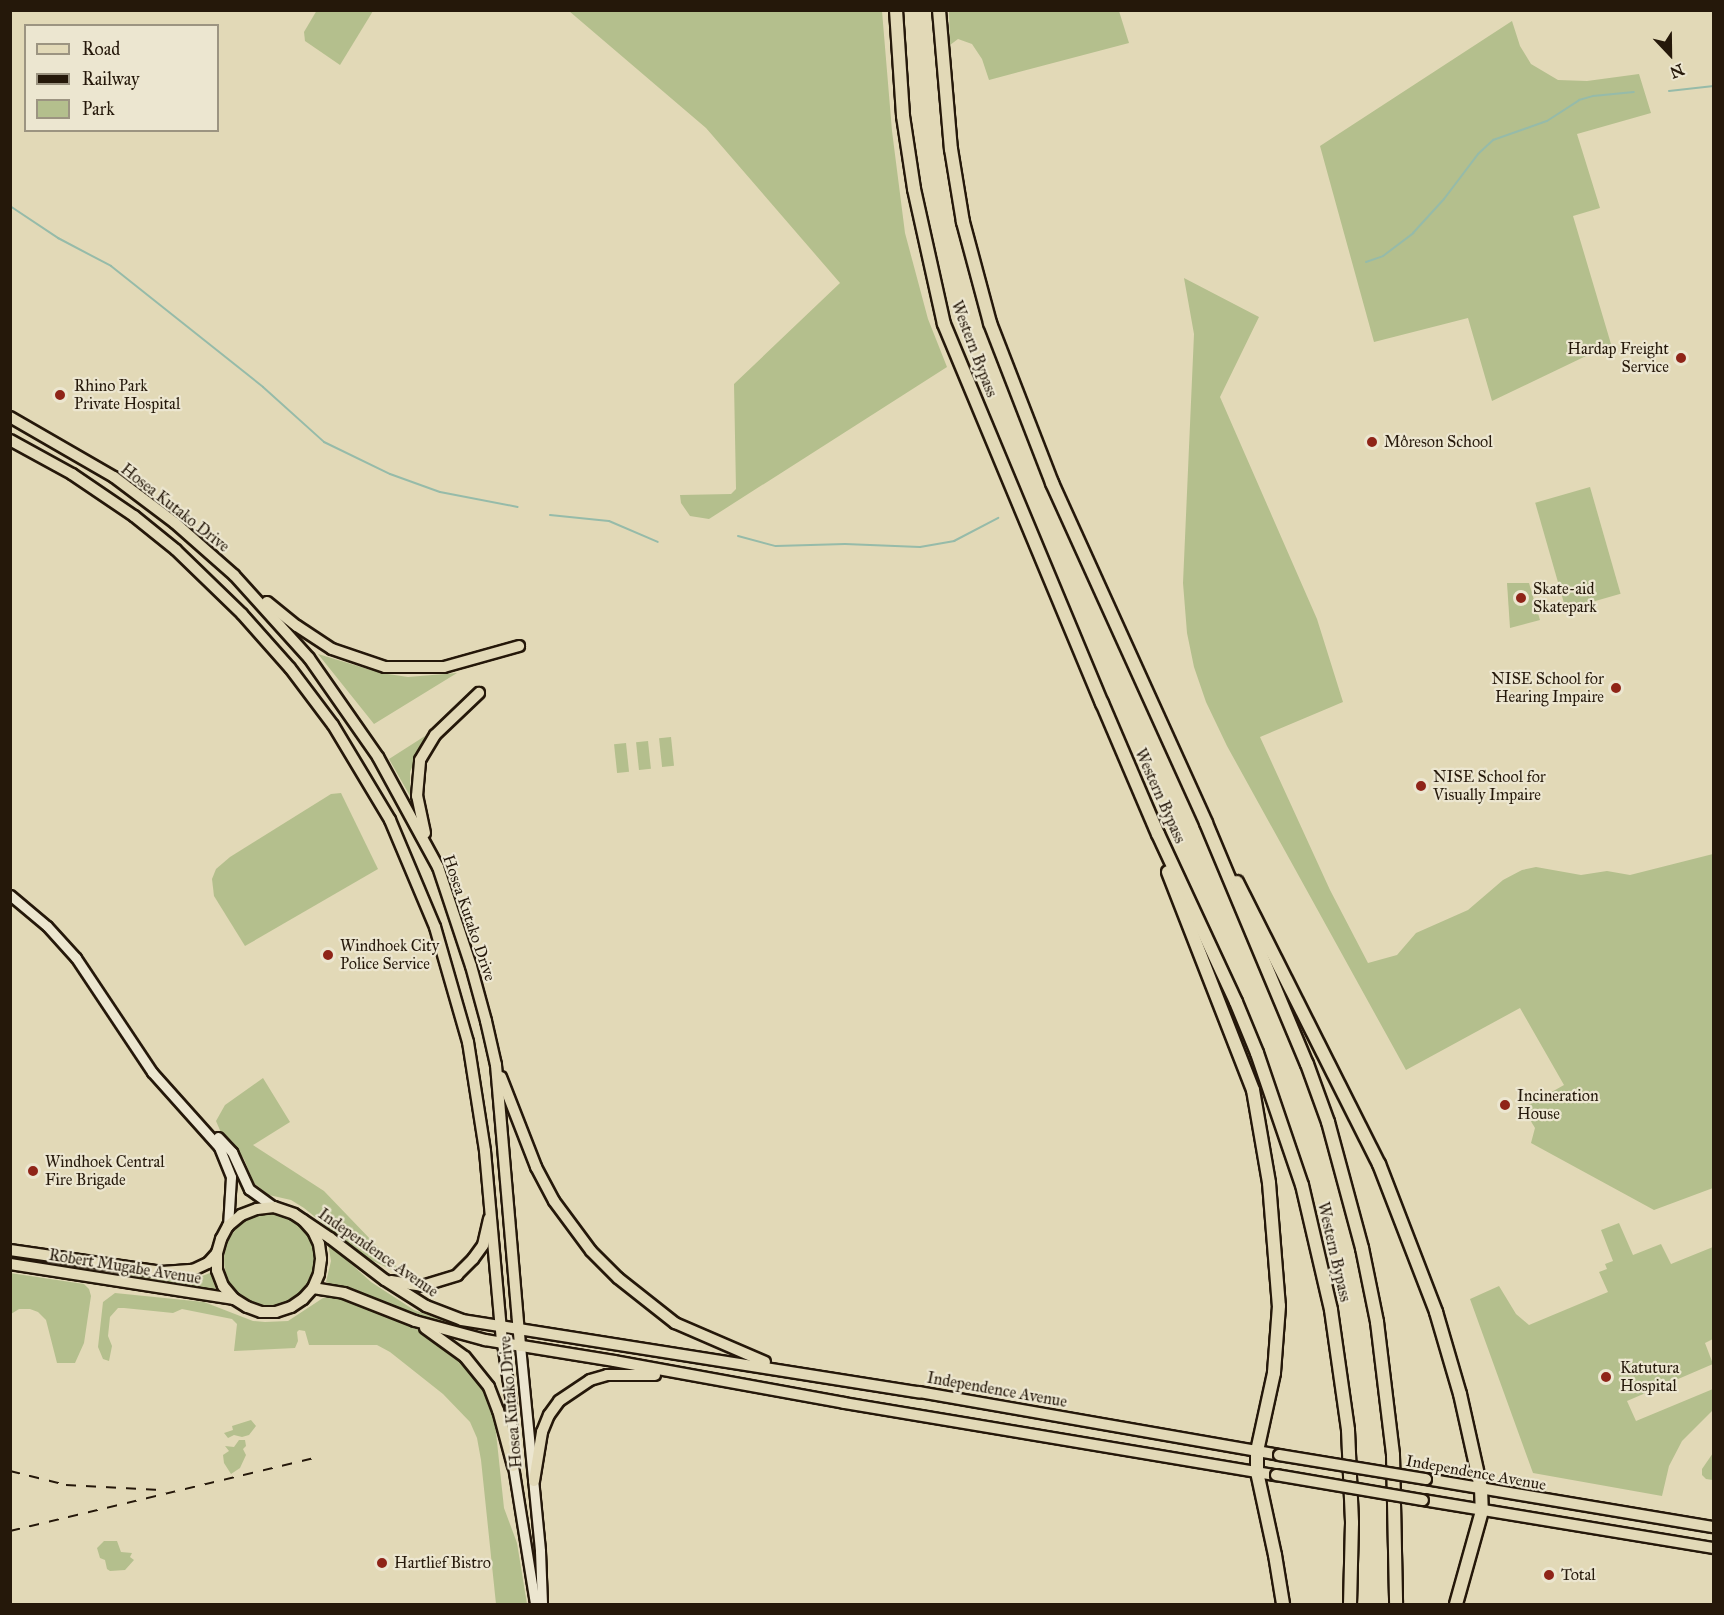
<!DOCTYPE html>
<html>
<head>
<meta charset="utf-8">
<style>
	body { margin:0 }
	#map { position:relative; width:1724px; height:1615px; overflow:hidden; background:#e2d9b7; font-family:"IM FELL Great Primer",serif }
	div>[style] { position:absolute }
	.green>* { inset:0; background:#b4bf8d; transform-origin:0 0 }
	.round { border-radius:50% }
	.stream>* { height:2px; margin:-1px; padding:0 1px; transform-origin:1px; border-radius:1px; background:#96bba9 }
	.roads { filter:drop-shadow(2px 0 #25180a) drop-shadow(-2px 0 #25180a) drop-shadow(0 2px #25180a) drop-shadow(0 -2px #25180a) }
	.secondary>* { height:9px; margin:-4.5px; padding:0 4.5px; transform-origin:4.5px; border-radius:4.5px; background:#ece6d0 }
	.primary>* { height:10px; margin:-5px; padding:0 5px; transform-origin:5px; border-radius:5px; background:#e2d9b7 }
	.motorway>* { height:12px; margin:-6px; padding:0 6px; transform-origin:6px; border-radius:6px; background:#e2d9b7 }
	.rail>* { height:2px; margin-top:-1px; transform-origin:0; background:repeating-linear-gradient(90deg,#25180a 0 10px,transparent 0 20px) }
	.bridges { filter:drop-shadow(2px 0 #25180a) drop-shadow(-2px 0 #25180a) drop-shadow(0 2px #25180a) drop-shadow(0 -2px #25180a) }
	.primary-bridge>* { height:10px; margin:-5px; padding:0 5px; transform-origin:5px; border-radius:5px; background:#e2d9b7 }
	.dots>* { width:16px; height:16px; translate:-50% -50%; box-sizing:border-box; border:3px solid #ece6d0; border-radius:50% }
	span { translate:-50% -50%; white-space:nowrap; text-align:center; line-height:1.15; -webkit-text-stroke:4.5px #ece6d0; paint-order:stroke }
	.street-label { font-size:16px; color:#25180a }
	.poi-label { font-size:16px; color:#25180a }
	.right { translate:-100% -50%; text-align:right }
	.left { translate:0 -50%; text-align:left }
	.frame { position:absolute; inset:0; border:12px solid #25180a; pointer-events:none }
	.legend { position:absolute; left:24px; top:24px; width:195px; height:108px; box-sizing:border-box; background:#ece6d0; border:2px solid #9c9481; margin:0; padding:8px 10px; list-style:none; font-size:18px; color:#25180a }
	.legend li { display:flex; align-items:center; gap:12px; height:30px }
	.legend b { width:30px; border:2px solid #9c9481 }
	.north { position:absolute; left:1640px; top:24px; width:60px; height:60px; -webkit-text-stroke:4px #ece6d0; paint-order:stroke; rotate:158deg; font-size:16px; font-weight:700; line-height:24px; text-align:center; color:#25180a }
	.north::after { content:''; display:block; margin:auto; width:21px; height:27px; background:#25180a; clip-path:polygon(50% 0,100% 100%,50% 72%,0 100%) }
</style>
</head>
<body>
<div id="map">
	<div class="green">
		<div style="clip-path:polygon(317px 10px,373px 11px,340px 65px,305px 41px,304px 32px)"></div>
		<div style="clip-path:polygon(569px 11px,882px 11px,892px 131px,905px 233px,928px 319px,947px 367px,709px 519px,690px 516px,681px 503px,680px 495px,731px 494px,736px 489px,734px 384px,840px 283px,706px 128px)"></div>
		<div style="clip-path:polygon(949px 11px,1119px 11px,1129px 43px,989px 80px,982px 59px,972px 44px,958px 39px,950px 45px)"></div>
		<div style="clip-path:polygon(1512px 21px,1520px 46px,1531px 64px,1558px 80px,1587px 81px,1639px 74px,1651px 113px,1577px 134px,1600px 208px,1573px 216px,1611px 344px,1492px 401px,1468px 318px,1374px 342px,1320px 146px)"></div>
		<div style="clip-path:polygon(1184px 278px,1259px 317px,1220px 397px,1317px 619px,1343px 702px,1260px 737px,1330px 890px,1368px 963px,1397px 955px,1416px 933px,1468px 910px,1503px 880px,1522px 870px,1536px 867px,1581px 875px,1607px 871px,1630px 875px,1713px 854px,1713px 1188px,1654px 1210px,1531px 1143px,1535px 1128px,1523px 1108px,1564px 1085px,1520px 1008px,1406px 1070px,1227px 746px,1206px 702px,1194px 667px,1187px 633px,1183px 583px,1194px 334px)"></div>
		<div style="left:1590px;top:487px;width:111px;height:57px;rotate:74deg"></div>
		<div style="clip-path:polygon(1507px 583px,1529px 583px,1540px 620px,1510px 628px)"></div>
		<div style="clip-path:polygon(318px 654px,381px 673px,408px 677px,457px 673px,374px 724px)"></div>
		<div style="clip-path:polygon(425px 736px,410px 772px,410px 796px,389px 759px)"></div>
		<div style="left:671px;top:737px;width:29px;height:12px;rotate:84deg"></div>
		<div style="left:648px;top:741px;width:28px;height:12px;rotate:84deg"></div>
		<div style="left:626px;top:743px;width:29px;height:12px;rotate:84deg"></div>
		<div style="clip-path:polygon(341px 793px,378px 869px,245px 946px,214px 896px,212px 879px,216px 869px,230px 857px,331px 794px)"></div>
		<div style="clip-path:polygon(263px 1078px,290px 1122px,253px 1145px,324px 1191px,397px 1267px,392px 1270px,363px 1256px,304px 1208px,291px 1200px,269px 1195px,254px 1183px,244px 1159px,232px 1141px,222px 1135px,216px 1121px,225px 1105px)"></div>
		<div class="round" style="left:224px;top:1214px;width:92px;height:92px"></div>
		<div style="clip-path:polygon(1619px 1223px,1633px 1255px,1661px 1244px,1671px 1264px,1713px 1247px,1713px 1339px,1705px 1343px,1713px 1364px,1627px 1401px,1636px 1421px,1713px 1389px,1713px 1410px,1682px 1441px,1669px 1466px,1662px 1496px,1533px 1473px,1470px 1299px,1499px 1286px,1516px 1314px,1529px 1325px,1608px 1292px,1599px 1272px,1607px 1269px,1605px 1264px,1613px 1261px,1601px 1230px)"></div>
		<div style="clip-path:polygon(328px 1243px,371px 1282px,414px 1310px,484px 1335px,461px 1329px,326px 1282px,331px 1261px)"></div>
		<div style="clip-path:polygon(10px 1273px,84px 1284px,89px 1289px,91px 1296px,84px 1343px,75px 1363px,57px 1363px,46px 1320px,38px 1312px,30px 1309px,19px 1309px,11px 1314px)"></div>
		<div style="clip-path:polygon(123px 1273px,158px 1277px,202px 1276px,210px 1273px,217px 1292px,116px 1275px)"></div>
		<div style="clip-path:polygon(115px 1293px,204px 1302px,253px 1321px,265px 1322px,288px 1321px,323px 1298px,338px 1297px,426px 1333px,463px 1361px,486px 1394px,495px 1423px,504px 1508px,517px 1543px,527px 1604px,496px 1604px,481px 1460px,477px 1438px,470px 1422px,443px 1394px,390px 1352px,377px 1345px,309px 1345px,305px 1331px,299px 1330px,297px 1332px,298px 1341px,295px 1348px,234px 1351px,237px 1324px,232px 1319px,182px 1309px,173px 1313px,124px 1308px,118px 1308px,110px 1317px,108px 1336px,112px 1346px,109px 1361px,103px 1359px,98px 1347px,103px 1302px)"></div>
		<div style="clip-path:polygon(251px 1420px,256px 1426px,249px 1435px,242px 1437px,234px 1435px,228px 1438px,224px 1433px,233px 1430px,232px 1426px)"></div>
		<div style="clip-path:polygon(239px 1440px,245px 1440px,246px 1446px,243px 1449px,246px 1455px,240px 1468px,231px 1474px,224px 1463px,223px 1455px,229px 1451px,225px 1446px,234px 1447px)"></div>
		<div style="clip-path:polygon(1713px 1453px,1713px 1480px,1706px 1479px,1702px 1475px,1702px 1469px)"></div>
		<div style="clip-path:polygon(104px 1541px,117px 1541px,121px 1552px,132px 1553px,130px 1557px,134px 1560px,125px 1570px,110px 1571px,107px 1569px,105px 1560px,100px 1558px,97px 1548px)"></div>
	</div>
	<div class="stream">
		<div style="left:1669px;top:91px;width:45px;rotate:-6.3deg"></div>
		<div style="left:10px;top:206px;width:58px;rotate:33.7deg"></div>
		<div style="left:58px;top:238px;width:60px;rotate:27.8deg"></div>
		<div style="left:111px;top:266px;width:194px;rotate:38.5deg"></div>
		<div style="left:263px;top:387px;width:82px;rotate:42deg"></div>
		<div style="left:324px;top:442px;width:73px;rotate:25.9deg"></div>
		<div style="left:390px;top:474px;width:53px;rotate:19.8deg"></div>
		<div style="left:440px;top:492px;width:79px;rotate:10.9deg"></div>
		<div style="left:1366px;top:262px;width:18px;rotate:-19deg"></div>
		<div style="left:1383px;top:256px;width:38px;rotate:-37deg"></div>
		<div style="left:1413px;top:233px;width:46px;rotate:-47.6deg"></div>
		<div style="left:1444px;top:199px;width:56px;rotate:-52.9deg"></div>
		<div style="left:1478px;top:154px;width:21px;rotate:-43deg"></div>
		<div style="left:1493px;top:140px;width:57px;rotate:-19.4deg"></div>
		<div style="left:1547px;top:121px;width:38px;rotate:-33deg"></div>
		<div style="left:1579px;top:100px;width:15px;rotate:-16deg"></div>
		<div style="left:1593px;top:96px;width:41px;rotate:-5.6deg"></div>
		<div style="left:550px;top:515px;width:59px;rotate:5.8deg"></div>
		<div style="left:609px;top:521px;width:53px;rotate:23.2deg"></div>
		<div style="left:738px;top:536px;width:39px;rotate:15deg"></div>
		<div style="left:776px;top:546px;width:69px;rotate:-1.7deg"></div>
		<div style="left:845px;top:544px;width:75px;rotate:2.3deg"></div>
		<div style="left:920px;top:547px;width:35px;rotate:-10deg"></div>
		<div style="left:954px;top:541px;width:50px;rotate:-27.6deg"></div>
	</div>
	<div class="roads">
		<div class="secondary">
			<div style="left:10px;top:895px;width:48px;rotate:40deg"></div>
			<div style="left:47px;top:926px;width:43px;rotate:47.8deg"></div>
			<div style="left:76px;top:958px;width:137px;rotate:56.3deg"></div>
			<div style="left:152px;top:1072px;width:101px;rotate:48.2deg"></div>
			<div style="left:219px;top:1147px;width:32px;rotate:68deg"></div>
			<div style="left:231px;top:1177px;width:49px;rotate:93.5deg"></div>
			<div style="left:218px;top:1137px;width:21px;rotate:47deg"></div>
			<div style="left:232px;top:1152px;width:41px;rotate:65.3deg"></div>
			<div style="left:249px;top:1189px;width:31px;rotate:36deg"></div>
			<div style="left:502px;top:1343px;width:54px;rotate:81.4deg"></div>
			<div style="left:510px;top:1396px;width:70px;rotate:87.5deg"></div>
			<div style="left:513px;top:1466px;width:140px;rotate:80.9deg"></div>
			<div style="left:520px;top:1346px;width:206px;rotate:84.4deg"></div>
			<div style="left:540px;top:1551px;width:53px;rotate:87.8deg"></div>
		</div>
		<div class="primary">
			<div style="left:10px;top:417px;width:120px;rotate:30deg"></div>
			<div style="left:114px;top:477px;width:76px;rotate:37deg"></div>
			<div style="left:175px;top:523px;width:79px;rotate:41.4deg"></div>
			<div style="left:234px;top:575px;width:112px;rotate:47.9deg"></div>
			<div style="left:309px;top:658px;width:121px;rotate:55.1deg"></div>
			<div style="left:378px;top:757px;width:125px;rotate:61.4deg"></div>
			<div style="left:438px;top:867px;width:104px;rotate:71.6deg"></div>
			<div style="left:471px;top:966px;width:57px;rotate:74.7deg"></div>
			<div style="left:486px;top:1021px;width:45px;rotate:77.2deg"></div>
			<div style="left:496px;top:1065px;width:282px;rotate:85.1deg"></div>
			<div style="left:10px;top:440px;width:71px;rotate:28.7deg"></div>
			<div style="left:72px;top:474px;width:75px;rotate:34.1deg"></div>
			<div style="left:134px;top:516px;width:54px;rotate:39deg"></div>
			<div style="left:176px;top:550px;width:92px;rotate:44.1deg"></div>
			<div style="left:242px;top:614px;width:72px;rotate:48.4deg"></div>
			<div style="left:290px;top:668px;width:71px;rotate:53deg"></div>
			<div style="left:333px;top:725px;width:111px;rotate:59deg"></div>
			<div style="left:390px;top:820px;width:116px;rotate:67.2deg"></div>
			<div style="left:435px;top:927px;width:120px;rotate:74deg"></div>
			<div style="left:468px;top:1042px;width:110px;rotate:81.1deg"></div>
			<div style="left:485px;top:1151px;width:193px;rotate:84.9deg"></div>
			<div style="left:267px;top:602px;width:38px;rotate:39deg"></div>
			<div style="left:297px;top:626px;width:42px;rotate:33.3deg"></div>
			<div style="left:332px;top:649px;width:56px;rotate:18.8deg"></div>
			<div style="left:385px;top:667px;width:59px"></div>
			<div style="left:444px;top:667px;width:78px;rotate:-15.6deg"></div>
			<div style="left:425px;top:833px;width:38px;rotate:-102deg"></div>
			<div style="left:417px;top:796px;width:36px;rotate:-85deg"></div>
			<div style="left:420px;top:760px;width:29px;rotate:-59deg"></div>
			<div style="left:435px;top:735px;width:61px;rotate:-43.7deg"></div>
			<div style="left:501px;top:1077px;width:97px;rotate:68.7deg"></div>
			<div style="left:536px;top:1167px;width:38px;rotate:62deg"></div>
			<div style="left:554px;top:1201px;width:62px;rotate:53.5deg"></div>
			<div style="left:591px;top:1251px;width:38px;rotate:45deg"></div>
			<div style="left:618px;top:1278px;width:73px;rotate:38.3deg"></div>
			<div style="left:675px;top:1323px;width:98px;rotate:23.4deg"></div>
			<div style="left:303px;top:1220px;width:15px;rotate:48deg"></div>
			<div style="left:313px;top:1231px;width:14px;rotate:65deg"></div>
			<div style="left:319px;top:1244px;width:15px;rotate:82deg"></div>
			<div style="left:321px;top:1259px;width:15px;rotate:98deg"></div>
			<div style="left:319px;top:1274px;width:15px;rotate:113deg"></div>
			<div style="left:313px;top:1288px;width:15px;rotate:132deg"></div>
			<div style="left:303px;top:1299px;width:14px;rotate:146deg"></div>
			<div style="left:291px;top:1307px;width:16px;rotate:162deg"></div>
			<div style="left:276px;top:1312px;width:15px;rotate:180deg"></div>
			<div style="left:261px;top:1312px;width:15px;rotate:-160deg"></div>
			<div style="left:247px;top:1307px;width:15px;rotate:-148deg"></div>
			<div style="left:234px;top:1299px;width:17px;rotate:-130deg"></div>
			<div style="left:223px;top:1286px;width:17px;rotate:-111deg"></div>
			<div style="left:217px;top:1270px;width:17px;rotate:-90deg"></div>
			<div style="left:217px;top:1253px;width:15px;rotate:-74deg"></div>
			<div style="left:221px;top:1239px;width:15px;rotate:-62deg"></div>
			<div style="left:228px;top:1226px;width:17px;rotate:-40deg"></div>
			<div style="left:241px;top:1215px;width:17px;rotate:-21deg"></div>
			<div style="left:257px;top:1209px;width:17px;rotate:-7deg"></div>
			<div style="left:274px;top:1207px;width:21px;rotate:19deg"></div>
			<div style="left:294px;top:1214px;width:43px;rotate:33.7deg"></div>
			<div style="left:330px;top:1238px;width:69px;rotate:37.4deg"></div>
			<div style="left:385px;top:1280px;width:49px;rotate:32.4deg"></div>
			<div style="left:426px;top:1306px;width:39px;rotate:21deg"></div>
			<div style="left:462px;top:1320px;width:463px;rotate:9deg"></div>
			<div style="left:919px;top:1392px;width:365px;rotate:9.9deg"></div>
			<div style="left:10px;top:1250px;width:154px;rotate:8.2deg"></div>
			<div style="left:162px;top:1272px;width:31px;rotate:-4deg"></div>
			<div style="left:193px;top:1270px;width:17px;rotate:-25deg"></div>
			<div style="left:208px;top:1263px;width:13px;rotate:-48deg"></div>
			<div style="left:10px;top:1264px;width:227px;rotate:8.9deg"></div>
			<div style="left:391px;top:1281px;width:31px;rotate:9deg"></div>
			<div style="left:422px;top:1286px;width:37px;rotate:-17deg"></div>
			<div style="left:457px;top:1275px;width:23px;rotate:-45deg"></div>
			<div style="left:473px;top:1259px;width:17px;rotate:-54deg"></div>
			<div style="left:483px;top:1245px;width:27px;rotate:-77deg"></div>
			<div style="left:313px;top:1288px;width:31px;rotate:9deg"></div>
			<div style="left:344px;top:1293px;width:76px;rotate:21.5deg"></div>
			<div style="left:415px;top:1321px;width:73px;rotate:15.2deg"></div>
			<div style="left:485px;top:1340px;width:131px;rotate:9.2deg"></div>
			<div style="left:614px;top:1361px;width:234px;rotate:10.3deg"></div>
			<div style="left:844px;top:1403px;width:438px;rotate:9.5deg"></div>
			<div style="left:425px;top:1328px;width:49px;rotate:35.9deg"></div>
			<div style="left:465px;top:1357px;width:38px;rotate:51deg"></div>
			<div style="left:489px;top:1387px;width:25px;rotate:69deg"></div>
			<div style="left:498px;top:1410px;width:58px;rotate:75deg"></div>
			<div style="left:1426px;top:1479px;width:292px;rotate:9.5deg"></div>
			<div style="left:534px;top:1481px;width:50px;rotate:-80.7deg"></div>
			<div style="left:542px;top:1432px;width:18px;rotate:-68deg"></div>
			<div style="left:549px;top:1415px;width:17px;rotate:-54deg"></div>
			<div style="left:559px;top:1401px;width:37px;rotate:-34deg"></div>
			<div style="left:590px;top:1380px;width:18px;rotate:-16deg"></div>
			<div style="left:607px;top:1375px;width:48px"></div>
			<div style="left:1423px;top:1500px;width:295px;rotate:9.4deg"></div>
		</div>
		<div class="motorway">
			<div style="left:896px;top:10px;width:106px;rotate:86.2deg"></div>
			<div style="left:903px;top:116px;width:74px;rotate:81.4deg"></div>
			<div style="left:914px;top:189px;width:138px;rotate:77.5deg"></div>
			<div style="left:944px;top:324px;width:411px;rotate:67.4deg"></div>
			<div style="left:1102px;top:703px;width:142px;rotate:66.9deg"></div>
			<div style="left:1158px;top:834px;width:185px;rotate:65.1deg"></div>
			<div style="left:1236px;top:1002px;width:55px;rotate:67.6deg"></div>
			<div style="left:1257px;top:1053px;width:139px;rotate:71.2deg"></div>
			<div style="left:1302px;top:1185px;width:128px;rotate:76.9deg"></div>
			<div style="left:1331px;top:1310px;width:121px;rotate:81.9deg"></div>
			<div style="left:1348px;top:1430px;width:93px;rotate:87.5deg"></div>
			<div style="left:1352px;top:1523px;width:81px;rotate:91.4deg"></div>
			<div style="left:939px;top:10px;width:140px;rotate:85.1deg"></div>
			<div style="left:951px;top:149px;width:74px;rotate:80.7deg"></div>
			<div style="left:963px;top:222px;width:105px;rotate:75deg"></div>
			<div style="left:990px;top:323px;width:172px;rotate:68.8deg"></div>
			<div style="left:1052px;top:483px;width:373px;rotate:65.6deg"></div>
			<div style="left:1206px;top:823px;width:261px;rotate:67.3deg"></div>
			<div style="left:1307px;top:1064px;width:62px;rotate:70.1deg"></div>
			<div style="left:1328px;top:1122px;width:131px;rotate:74.9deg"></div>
			<div style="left:1362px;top:1248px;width:76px;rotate:78.5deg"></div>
			<div style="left:1377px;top:1322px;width:134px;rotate:83.1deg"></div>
			<div style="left:1393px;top:1455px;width:149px;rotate:88.8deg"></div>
			<div style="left:1168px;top:872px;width:234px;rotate:68.7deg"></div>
			<div style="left:1253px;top:1090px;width:94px;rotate:80.2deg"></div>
			<div style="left:1269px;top:1183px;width:123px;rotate:85.4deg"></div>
			<div style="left:1279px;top:1306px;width:67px;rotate:94.3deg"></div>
			<div style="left:1274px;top:1373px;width:80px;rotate:102.3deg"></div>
			<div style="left:1257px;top:1451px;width:21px;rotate:90deg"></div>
			<div style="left:1257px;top:1472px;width:85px;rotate:77.8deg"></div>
			<div style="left:1275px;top:1555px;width:50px;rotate:80.7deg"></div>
			<div style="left:1237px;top:882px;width:316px;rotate:63.3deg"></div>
			<div style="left:1379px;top:1164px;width:159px;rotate:68.9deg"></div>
			<div style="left:1436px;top:1312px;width:85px;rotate:73.7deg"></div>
			<div style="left:1460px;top:1394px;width:96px;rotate:77.4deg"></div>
			<div style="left:1481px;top:1488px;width:23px;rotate:88deg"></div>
			<div style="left:1482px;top:1511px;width:97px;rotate:105.6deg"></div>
		</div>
	</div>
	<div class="rail">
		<div style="left:10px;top:1471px;width:58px;rotate:14deg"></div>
		<div style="left:66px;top:1485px;width:94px;rotate:3deg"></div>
		<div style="left:10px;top:1531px;width:317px;rotate:-13.5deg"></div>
	</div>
	<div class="bridges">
		<div class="primary-bridge">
			<div style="left:1279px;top:1455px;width:149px;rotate:9.3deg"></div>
			<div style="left:1276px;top:1475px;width:149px;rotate:9.7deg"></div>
		</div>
	</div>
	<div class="dots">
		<div style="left:1681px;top:358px;background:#8f2418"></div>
		<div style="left:60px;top:395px;background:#8f2418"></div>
		<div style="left:1372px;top:442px;background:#8f2418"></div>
		<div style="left:1521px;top:598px;background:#8f2418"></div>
		<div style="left:1616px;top:688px;background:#8f2418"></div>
		<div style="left:1421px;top:786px;background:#8f2418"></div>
		<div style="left:328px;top:955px;background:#8f2418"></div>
		<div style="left:1505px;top:1105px;background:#8f2418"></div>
		<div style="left:33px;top:1171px;background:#8f2418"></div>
		<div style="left:1606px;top:1377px;background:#8f2418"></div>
		<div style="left:382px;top:1563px;background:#8f2418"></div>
		<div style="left:1549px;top:1575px;background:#8f2418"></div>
	</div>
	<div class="street-label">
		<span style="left:974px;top:349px;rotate:69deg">Western Bypass</span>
		<span style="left:175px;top:508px;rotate:38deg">Hosea Kutako Drive</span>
		<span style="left:1160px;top:796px;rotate:66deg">Western Bypass</span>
		<span style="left:469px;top:918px;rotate:71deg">Hosea Kutako Drive</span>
		<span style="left:1334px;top:1252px;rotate:77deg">Western Bypass</span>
		<span style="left:378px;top:1253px;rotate:35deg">Independence Avenue</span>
		<span style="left:125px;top:1267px;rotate:9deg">Robert Mugabe Avenue</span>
		<span style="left:997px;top:1390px;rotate:10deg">Independence Avenue</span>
		<span style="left:511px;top:1402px;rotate:-95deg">Hosea Kutako Drive</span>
		<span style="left:1476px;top:1473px;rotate:10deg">Independence Avenue</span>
	</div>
	<div class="poi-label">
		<span class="right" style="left:1669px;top:358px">Hardap Freight<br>Service</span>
		<span class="left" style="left:74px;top:395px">Rhino Park<br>Private Hospital</span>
		<span class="left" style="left:1384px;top:442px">Môreson School</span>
		<span class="left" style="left:1533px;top:598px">Skate-aid<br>Skatepark</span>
		<span class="right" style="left:1604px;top:688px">NISE School for<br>Hearing Impaire</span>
		<span class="left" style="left:1433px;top:786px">NISE School for<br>Visually Impaire</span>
		<span class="left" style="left:340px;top:955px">Windhoek City<br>Police Service</span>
		<span class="left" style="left:1517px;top:1105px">Incineration<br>House</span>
		<span class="left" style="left:45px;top:1171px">Windhoek Central<br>Fire Brigade</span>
		<span class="left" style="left:1620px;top:1377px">Katutura<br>Hospital</span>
		<span class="left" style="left:394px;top:1563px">Hartlief Bistro</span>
		<span class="left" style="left:1561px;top:1575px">Total</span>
	</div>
	<div class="frame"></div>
	<ul class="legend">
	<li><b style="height:8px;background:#e2d9b7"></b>Road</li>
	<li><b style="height:8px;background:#25180a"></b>Railway</li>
	<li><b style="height:16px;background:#b4bf8d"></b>Park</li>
	</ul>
	<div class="north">N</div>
</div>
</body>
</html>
